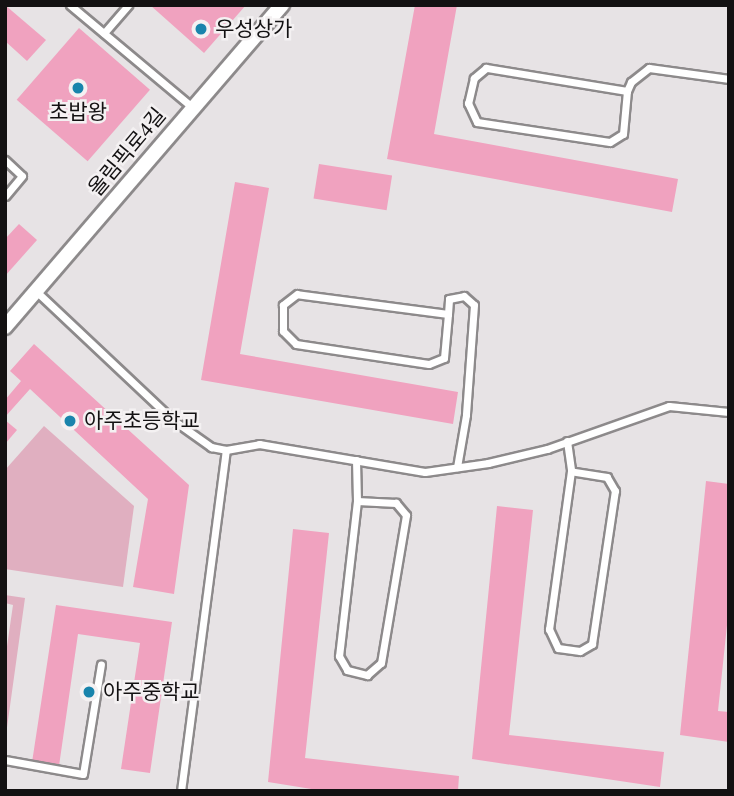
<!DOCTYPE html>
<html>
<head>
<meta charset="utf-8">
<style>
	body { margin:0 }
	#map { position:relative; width:734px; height:796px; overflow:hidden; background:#e7e3e5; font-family:"Times New Roman","Noto Sans KR",serif }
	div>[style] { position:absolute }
	.green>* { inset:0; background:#e0afc0 }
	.building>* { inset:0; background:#f0a2bf; transform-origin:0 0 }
	.roads { filter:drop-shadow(2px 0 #8d8a8b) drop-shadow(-2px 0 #8d8a8b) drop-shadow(0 2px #8d8a8b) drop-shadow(0 -2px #8d8a8b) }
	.lane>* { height:7px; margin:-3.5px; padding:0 3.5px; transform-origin:3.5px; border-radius:3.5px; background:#fff }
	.street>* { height:14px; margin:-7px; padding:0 7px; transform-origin:7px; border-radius:7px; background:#fff }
	.dots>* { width:19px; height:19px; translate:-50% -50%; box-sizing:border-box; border:4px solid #f4f1f2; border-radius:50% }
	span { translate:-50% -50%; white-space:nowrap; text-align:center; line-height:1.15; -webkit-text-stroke:5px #f4f1f2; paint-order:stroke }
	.poi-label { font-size:21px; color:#131112 }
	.left { translate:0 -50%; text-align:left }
	.street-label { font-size:21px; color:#131112 }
	.frame { position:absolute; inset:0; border:7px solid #131112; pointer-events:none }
</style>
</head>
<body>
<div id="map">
	<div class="green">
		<div style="clip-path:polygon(44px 426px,134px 506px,123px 587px,5px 569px,5px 470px)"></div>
		<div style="clip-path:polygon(5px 595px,25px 598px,5px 742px,5px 660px,13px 605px,5px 603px)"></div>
	</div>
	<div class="building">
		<div style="clip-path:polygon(5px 5px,46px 40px,27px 61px,5px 41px)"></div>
		<div style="clip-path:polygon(150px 5px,246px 5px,204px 53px)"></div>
		<div style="clip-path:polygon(415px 5px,457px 5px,434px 134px,678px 179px,672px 212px,387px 159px)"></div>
		<div style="left:79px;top:28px;width:94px;height:95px;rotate:41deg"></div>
		<div style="left:319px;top:164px;width:74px;height:35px;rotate:9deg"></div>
		<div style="clip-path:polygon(235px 182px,269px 188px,240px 354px,458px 392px,453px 424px,201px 380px)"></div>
		<div style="clip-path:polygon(19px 224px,37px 240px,5px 276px,5px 239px)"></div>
		<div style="clip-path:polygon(34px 344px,189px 485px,174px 594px,133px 587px,148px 499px,30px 389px,5px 417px,5px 400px,21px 381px,10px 371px)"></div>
		<div style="clip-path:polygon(5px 420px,17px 430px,5px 444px)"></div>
		<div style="clip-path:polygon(706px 481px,729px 484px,729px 606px,718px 711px,729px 712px,729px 742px,680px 735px)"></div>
		<div style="clip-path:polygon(497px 506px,533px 510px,509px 735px,664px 752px,660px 787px,472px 759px)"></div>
		<div style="clip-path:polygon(293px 529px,329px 533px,305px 758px,459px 776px,458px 791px,324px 791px,268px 782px)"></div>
		<div style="clip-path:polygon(56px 605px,172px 622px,150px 773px,121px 769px,140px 643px,78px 634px,58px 773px,31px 769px)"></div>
	</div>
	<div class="roads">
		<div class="lane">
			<div style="left:70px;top:5px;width:159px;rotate:39.9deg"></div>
			<div style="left:104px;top:33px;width:37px;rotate:-49deg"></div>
			<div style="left:627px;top:91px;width:143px;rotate:-170.7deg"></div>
			<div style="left:486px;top:68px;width:16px;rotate:140deg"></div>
			<div style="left:474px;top:78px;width:26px;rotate:103deg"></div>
			<div style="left:468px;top:103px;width:21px;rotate:65deg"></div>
			<div style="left:477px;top:122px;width:134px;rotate:8.6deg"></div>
			<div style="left:610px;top:142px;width:15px;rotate:-32deg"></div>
			<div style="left:623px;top:134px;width:43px;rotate:-84.7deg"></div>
			<div style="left:627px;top:91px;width:10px;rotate:-66deg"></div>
			<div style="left:631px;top:82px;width:23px;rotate:-38deg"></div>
			<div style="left:649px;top:68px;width:81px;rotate:7.8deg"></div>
			<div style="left:5px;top:160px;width:23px;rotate:43deg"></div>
			<div style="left:22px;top:176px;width:26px;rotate:130deg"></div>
			<div style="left:37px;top:292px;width:187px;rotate:43.3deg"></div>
			<div style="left:173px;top:420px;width:47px;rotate:35.4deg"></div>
			<div style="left:211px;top:447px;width:15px;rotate:11deg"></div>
			<div style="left:226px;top:450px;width:34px;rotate:-10deg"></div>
			<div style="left:259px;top:444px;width:168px;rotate:9.6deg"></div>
			<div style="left:425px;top:472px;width:64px;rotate:-8.1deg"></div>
			<div style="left:488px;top:463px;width:61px;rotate:-13.3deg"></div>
			<div style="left:547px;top:449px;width:129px;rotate:-19.4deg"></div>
			<div style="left:669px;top:406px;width:60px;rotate:5.7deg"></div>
			<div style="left:448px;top:314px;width:152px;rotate:-172.5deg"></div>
			<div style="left:297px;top:294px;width:18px;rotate:142deg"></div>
			<div style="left:283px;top:305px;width:26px;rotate:90deg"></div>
			<div style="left:283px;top:331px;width:18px;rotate:45deg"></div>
			<div style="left:296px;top:344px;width:134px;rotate:8.6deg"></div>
			<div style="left:429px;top:364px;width:16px;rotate:-22deg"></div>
			<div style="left:444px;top:358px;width:44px;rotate:-84.8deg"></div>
			<div style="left:448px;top:314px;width:15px;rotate:-86deg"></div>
			<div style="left:449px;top:299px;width:15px;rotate:-11deg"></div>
			<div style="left:464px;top:296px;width:13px;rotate:42deg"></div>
			<div style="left:474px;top:305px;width:110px;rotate:94.2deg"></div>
			<div style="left:466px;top:415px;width:53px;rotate:99.8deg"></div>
			<div style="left:567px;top:441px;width:30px;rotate:82deg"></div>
			<div style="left:571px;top:471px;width:160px;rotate:97.9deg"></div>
			<div style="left:549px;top:629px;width:21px;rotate:65deg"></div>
			<div style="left:558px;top:648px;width:22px;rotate:8deg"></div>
			<div style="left:580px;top:651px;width:14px;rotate:-30deg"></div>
			<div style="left:592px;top:644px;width:155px;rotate:-81.5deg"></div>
			<div style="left:615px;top:491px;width:16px;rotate:-120deg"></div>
			<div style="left:607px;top:477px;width:36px;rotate:-171deg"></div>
			<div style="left:356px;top:460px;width:41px;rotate:88.6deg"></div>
			<div style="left:357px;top:501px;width:156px;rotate:96.6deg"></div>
			<div style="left:339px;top:656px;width:16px;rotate:60deg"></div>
			<div style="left:347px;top:670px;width:21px;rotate:14deg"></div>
			<div style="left:367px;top:675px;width:18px;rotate:-41deg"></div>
			<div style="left:381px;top:663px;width:150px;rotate:-80.4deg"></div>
			<div style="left:406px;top:515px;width:16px;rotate:-130deg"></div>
			<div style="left:396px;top:503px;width:39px;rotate:-177deg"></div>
			<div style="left:5px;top:760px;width:79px;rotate:10.2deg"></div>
			<div style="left:83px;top:774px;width:111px;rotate:-80.7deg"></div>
			<div style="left:181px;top:791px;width:344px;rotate:-82.5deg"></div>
		</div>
		<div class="street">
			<div style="left:5px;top:327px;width:425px;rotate:-49.3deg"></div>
		</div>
	</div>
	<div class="dots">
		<div style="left:201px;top:29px;background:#1984ac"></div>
		<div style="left:78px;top:88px;background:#1984ac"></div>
		<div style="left:70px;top:421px;background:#1984ac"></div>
		<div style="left:89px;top:692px;background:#1984ac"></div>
	</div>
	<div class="poi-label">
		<span class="left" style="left:215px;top:29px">우성상가</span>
		<span style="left:78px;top:112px">초밥왕</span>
		<span class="left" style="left:84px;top:421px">아주초등학교</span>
		<span class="left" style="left:103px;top:692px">아주중학교</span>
	</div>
	<div class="street-label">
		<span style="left:127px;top:152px;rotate:-50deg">올림픽로4길</span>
	</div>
	<div class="frame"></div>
</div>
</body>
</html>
